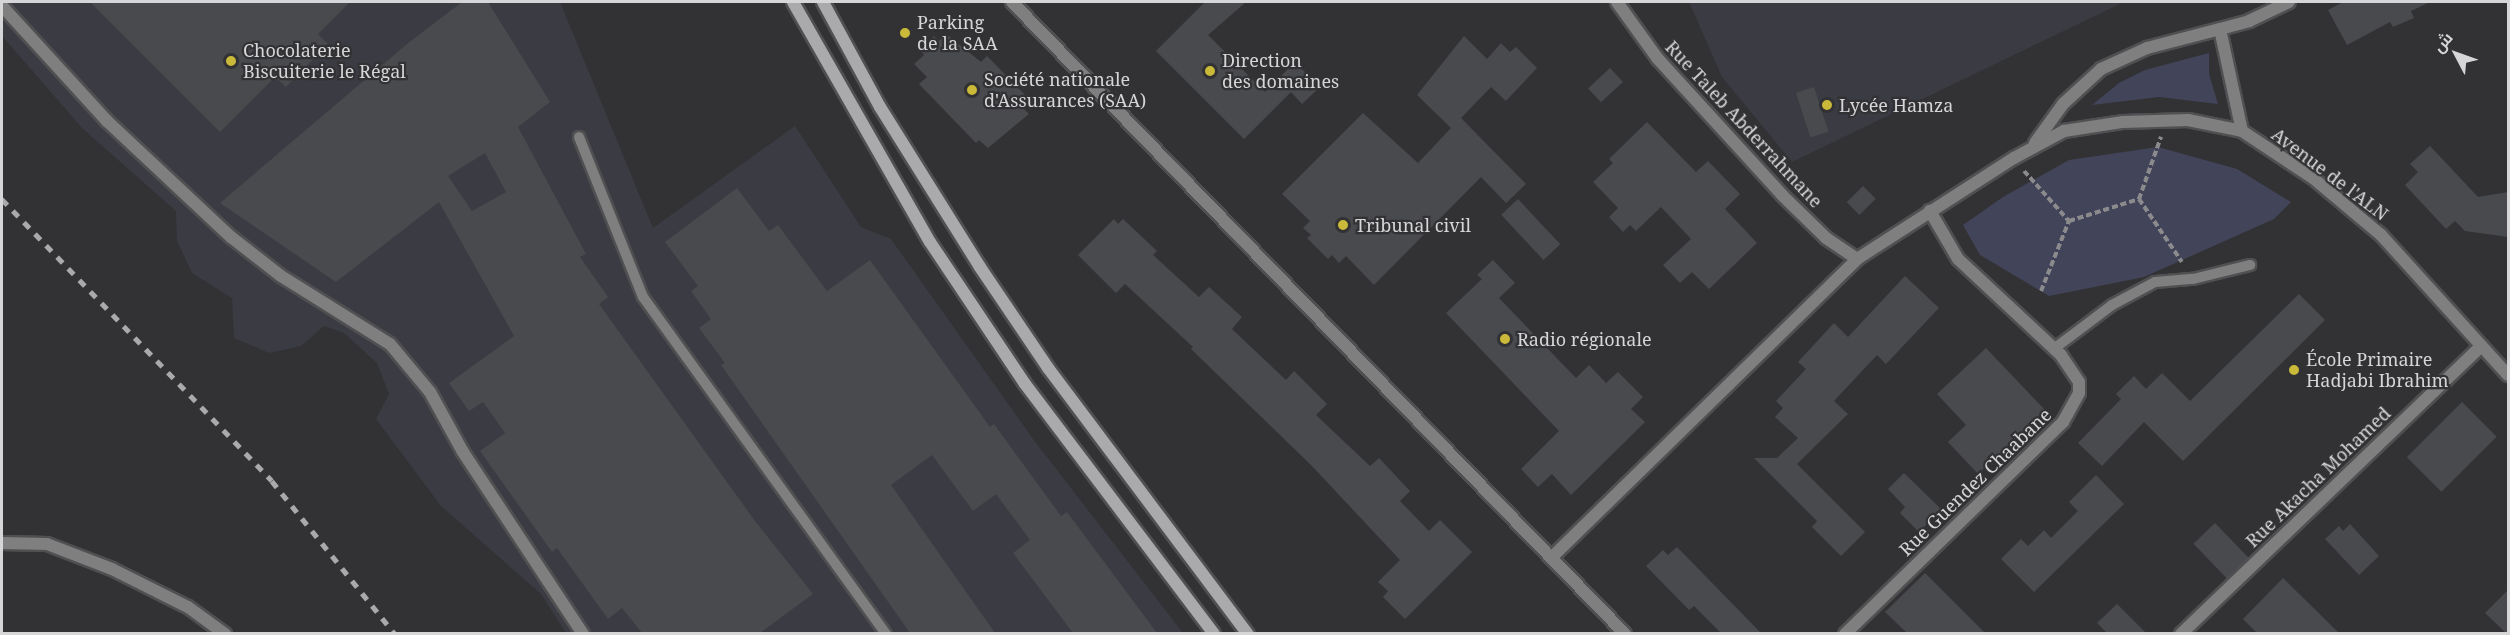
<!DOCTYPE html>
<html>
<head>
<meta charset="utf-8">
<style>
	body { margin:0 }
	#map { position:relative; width:2510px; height:635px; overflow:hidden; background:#323235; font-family:"Noto Serif",Cairo,serif }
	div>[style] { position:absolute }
	.built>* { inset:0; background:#3a3b43 }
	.green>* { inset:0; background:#424459 }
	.building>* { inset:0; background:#494a4d; transform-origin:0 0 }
	.path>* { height:4px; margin-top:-2px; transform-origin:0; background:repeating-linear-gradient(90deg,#8b8b8d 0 6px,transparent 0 9px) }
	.roads { filter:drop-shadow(2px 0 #505052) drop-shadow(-2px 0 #505052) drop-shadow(0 2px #505052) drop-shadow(0 -2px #505052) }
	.lane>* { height:10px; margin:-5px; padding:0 5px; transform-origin:5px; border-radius:5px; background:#7f7f80 }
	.street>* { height:12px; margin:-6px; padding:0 6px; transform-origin:6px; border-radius:6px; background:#7f7f80 }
	.secondary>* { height:12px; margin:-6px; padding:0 6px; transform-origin:6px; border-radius:6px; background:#aaaaac }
	.rail>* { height:4.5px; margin-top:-2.25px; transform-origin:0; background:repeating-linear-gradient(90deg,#aaaaac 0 8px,transparent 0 16px) }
	.dots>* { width:16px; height:16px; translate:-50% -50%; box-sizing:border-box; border:3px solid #323235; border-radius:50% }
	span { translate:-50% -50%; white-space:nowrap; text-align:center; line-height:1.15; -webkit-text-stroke:4.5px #323235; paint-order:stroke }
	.poi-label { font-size:18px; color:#d6d6d8 }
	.left { translate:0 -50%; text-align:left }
	.street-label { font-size:18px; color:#d6d6d8 }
	.frame { position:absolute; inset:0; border:3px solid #d6d6d8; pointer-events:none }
	.north { position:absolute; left:2426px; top:24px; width:60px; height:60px; -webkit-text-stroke:4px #323235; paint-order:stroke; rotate:311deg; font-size:16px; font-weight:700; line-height:24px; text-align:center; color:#d6d6d8 }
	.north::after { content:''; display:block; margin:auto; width:21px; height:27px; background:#d6d6d8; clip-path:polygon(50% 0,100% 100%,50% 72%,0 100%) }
</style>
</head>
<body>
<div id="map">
	<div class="built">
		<div style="clip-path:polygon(2px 2px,560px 2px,653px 228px,795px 126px,861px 227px,891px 239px,1033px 439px,1183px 633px,566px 633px,541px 594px,441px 506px,376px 419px,389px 394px,377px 363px,344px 333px,324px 326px,301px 346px,269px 353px,234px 338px,232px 298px,192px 273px,177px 241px,176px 211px,83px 129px,2px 36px)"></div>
		<div style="clip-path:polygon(1689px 2px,2124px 2px,1792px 162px,1722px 77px)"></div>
	</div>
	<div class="green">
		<div style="clip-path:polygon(2209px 53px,2209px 74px,2218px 104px,2159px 97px,2092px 105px,2119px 83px,2145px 70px)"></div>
		<div style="clip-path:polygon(2158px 147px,2237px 169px,2291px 202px,2274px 219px,2144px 277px,2049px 296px,1980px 255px,1963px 225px,2003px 197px,2069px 160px)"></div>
	</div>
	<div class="building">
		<div style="clip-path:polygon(90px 2px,350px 2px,318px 34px,328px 44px,286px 87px,275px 77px,220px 132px)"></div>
		<div style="clip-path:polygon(evenodd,462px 2px,488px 2px,550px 102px,518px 127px,586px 254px,580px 257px,608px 297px,599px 304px,755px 521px,813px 594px,760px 633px,642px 633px,622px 608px,608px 619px,557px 548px,552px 552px,480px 451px,505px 433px,483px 402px,469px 411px,449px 383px,514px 336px,439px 202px,336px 282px,220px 203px,407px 44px,462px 2px,485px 153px,506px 192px,472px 211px,448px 176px,485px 153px)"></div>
		<div style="clip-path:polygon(1205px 2px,1246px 2px,1208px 35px,1265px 92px,1295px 62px,1320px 87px,1302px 104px,1291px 92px,1244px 139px,1156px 51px)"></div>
		<div style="clip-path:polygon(2343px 2px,2430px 2px,2411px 11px,2414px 18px,2393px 27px,2390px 22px,2347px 45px,2328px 10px)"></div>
		<div style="clip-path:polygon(946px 34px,981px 62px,987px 56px,1026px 96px,1018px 103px,1029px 114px,988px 148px,979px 140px,976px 143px,919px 84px,927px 77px,914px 64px,924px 55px,920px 50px,934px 36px,939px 41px)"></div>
		<div style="clip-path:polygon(1464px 36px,1487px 59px,1501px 43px,1510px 52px,1516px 47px,1537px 68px,1506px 101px,1491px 87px,1461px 118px,1526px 184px,1506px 203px,1481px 177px,1374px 285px,1346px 256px,1339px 263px,1332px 255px,1328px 259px,1307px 238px,1311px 235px,1303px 228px,1310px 221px,1282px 194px,1363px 113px,1418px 163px,1451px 128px,1417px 95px)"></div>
		<div style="left:1610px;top:68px;width:19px;height:30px;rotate:47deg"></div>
		<div style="left:1814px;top:87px;width:47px;height:19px;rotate:72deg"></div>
		<div style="clip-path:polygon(1647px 122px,1696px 172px,1708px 161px,1740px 194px,1725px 209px,1757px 243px,1709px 289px,1692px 272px,1680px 283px,1663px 265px,1691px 239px,1661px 207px,1636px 231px,1630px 225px,1623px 232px,1609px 217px,1618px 208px,1593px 182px,1613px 163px,1609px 159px)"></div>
		<div style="clip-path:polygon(2430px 146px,2478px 197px,2508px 192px,2508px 237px,2465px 231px,2455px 221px,2446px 229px,2405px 185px,2418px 172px,2410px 164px)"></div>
		<div style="left:1863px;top:186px;width:18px;height:23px;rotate:45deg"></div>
		<div style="clip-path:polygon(737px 188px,769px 231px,778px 225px,827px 291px,870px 260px,990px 427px,994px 424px,1061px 516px,1067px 512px,1157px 633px,1073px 633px,1013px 553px,1030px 540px,996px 494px,973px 511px,932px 455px,891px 485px,995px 633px,910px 633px,721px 365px,725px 363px,699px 328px,711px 319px,691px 291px,698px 286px,665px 242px)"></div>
		<div style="left:1518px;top:199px;width:62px;height:23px;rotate:47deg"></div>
		<div style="clip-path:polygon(1114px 219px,1118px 224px,1123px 219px,1157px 251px,1153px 255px,1199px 297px,1209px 287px,1242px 317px,1232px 329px,1286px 380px,1294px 371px,1327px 404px,1316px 415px,1370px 466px,1379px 458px,1410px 491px,1400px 501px,1429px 531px,1440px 520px,1472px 552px,1405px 619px,1383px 597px,1388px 591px,1378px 582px,1400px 560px,1311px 465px,1191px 349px,1193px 347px,1125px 284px,1116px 293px,1078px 255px)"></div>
		<div style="clip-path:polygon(1493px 260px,1515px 283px,1499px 298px,1576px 378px,1589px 365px,1606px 383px,1618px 372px,1643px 397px,1631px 409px,1645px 422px,1571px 495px,1552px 474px,1538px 487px,1521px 469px,1559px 431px,1446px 313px,1482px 279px,1477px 275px)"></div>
		<div style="clip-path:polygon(1905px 276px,1939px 308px,1886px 364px,1877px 355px,1834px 401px,1848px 414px,1797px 464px,1865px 532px,1841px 556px,1812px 527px,1817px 521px,1754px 458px,1777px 458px,1798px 438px,1775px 417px,1783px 408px,1776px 401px,1806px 369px,1798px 362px,1834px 323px,1848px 337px)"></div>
		<div style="clip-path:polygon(2299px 294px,2325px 320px,2183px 461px,2144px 422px,2102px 466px,2078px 443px,2121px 399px,2116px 394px,2134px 376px,2146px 389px,2162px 373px,2190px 401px)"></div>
		<div style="clip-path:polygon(1986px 348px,2045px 410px,1978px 474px,1948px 442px,1966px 425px,1937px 394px)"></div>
		<div style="left:2462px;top:402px;width:49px;height:78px;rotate:45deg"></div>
		<div style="clip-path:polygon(1904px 473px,1941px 509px,1919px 532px,1900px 513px,1905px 507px,1888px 489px)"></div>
		<div style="clip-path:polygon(2096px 475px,2124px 504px,2034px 592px,2001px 559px,2021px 539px,2028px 546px,2044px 530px,2051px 538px,2078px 511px,2069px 502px)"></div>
		<div style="left:2215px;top:523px;width:49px;height:30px;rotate:46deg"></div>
		<div style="clip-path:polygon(2350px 524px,2379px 556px,2359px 575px,2325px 539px,2339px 526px,2343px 531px)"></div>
		<div style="clip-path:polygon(1677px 547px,1761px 633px,1721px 633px,1694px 606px,1689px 610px,1646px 566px,1663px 550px,1668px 555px)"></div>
		<div style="clip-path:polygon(1925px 573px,1985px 633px,1907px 633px,1885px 612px)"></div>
		<div style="clip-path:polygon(2283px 578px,2339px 633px,2257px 633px,2243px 619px)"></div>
		<div style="clip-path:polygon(2508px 590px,2508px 633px,2506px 633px,2485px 613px)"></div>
		<div style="clip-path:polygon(2117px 604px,2146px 633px,2107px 633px,2097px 623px)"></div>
	</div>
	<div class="path">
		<div style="left:2024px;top:171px;width:67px;rotate:48deg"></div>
		<div style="left:2069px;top:221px;width:73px;rotate:-17.4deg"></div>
		<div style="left:2139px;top:199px;width:76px;rotate:55.7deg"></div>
		<div style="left:2139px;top:199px;width:66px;rotate:-70.5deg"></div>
		<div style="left:2041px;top:291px;width:75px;rotate:-68.2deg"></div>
	</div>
	<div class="roads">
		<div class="lane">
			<div style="left:579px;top:137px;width:172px;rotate:68.2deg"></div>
			<div style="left:643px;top:297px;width:415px;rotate:54.2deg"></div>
			<div style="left:2055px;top:348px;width:71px;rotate:-37deg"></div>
			<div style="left:2112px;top:305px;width:49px;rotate:-28.1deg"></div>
			<div style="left:2155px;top:282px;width:38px;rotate:-5deg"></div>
			<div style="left:2193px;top:279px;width:59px;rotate:-13.8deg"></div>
		</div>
		<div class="street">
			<div style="left:1012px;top:2px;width:880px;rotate:45.87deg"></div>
			<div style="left:1617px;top:2px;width:70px;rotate:54.3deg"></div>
			<div style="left:1658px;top:59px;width:184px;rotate:47.6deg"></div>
			<div style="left:1782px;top:195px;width:62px;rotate:44.3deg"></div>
			<div style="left:1826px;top:238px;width:37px;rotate:34deg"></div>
			<div style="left:2px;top:6px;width:156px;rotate:47.6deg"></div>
			<div style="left:107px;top:121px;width:170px;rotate:43.1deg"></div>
			<div style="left:231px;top:237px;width:63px;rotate:38deg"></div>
			<div style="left:281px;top:276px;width:128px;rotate:32deg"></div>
			<div style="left:390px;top:344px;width:62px;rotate:50.2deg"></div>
			<div style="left:430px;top:392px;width:68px;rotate:61.2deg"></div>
			<div style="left:463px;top:452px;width:218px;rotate:56.6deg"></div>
			<div style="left:2242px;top:131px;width:104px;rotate:-102.2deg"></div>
			<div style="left:2220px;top:29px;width:30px;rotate:-15deg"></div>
			<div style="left:2249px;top:21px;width:44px;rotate:-25.4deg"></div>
			<div style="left:2035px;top:143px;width:48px;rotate:-54.3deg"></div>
			<div style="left:2063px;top:104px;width:52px;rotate:-42.6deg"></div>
			<div style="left:2101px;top:69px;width:51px;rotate:-24.5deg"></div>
			<div style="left:2147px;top:48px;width:75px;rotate:-14.6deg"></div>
			<div style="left:2px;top:543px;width:45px;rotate:1.3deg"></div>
			<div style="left:47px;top:544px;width:70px;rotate:21deg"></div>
			<div style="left:112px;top:569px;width:85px;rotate:26.6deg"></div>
			<div style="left:188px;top:607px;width:46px;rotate:36.1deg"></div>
			<div style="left:1552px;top:557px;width:426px;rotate:-44.3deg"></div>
			<div style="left:1857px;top:259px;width:187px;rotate:-32.8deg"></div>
			<div style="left:2014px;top:158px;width:57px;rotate:-28.4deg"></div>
			<div style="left:2064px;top:131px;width:60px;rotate:-8.7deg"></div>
			<div style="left:2123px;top:122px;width:65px;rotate:-1.8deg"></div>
			<div style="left:2188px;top:120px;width:55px;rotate:11.5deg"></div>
			<div style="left:2242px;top:131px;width:85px;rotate:33.5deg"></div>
			<div style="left:2313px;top:178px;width:89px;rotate:40deg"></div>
			<div style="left:2381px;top:235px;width:189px;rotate:47.8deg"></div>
			<div style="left:1845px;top:634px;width:304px;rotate:-44.2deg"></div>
			<div style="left:2063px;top:422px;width:33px;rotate:-61deg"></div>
			<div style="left:2079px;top:393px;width:11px;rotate:-90deg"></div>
			<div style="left:2079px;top:382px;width:32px;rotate:-124deg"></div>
			<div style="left:2061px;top:355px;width:141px;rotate:-137deg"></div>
			<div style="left:1958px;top:259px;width:56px;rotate:-120.3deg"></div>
			<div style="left:2181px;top:634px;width:416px;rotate:-43.8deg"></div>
		</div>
		<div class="secondary">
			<div style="left:793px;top:2px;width:276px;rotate:60.3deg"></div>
			<div style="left:930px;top:242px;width:171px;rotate:56.2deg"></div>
			<div style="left:1025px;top:384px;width:313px;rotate:52.9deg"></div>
			<div style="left:823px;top:2px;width:119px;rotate:61.5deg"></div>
			<div style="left:880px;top:107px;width:189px;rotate:58deg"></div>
			<div style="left:980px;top:267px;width:122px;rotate:56deg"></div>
			<div style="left:1048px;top:368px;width:333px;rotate:53.1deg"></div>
		</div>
	</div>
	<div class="rail">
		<div style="left:2px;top:199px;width:390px;rotate:46.2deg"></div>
		<div style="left:272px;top:481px;width:196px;rotate:51.2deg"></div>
	</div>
	<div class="dots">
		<div style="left:905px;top:33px;background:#cbb939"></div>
		<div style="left:231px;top:61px;background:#cbb939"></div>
		<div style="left:1210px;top:71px;background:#cbb939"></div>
		<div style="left:972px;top:90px;background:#cbb939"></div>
		<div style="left:1827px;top:105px;background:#cbb939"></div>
		<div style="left:1343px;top:225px;background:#cbb939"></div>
		<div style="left:1505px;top:339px;background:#cbb939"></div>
		<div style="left:2294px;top:370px;background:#cbb939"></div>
	</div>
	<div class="poi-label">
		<span class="left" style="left:917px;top:33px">Parking<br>de la SAA</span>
		<span class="left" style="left:243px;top:61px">Chocolaterie<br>Biscuiterie le Régal</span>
		<span class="left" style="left:1222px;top:71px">Direction<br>des domaines</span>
		<span class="left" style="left:984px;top:90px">Société nationale<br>d'Assurances (SAA)</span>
		<span class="left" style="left:1839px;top:105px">Lycée Hamza</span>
		<span class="left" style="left:1355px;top:225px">Tribunal civil</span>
		<span class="left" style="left:1517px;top:339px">Radio régionale</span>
		<span class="left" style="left:2306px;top:370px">École Primaire<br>Hadjabi Ibrahim</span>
	</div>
	<div class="street-label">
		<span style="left:1744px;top:124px;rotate:47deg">Rue Taleb Abderrahmane</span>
		<span style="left:2330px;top:174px;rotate:37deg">Avenue de l'ALN</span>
		<span style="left:2318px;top:477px;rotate:-44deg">Rue Akacha Mohamed</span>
		<span style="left:1975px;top:482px;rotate:-44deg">Rue Guendez Chaabane</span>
	</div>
	<div class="frame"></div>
	<div class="north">ش</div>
</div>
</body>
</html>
